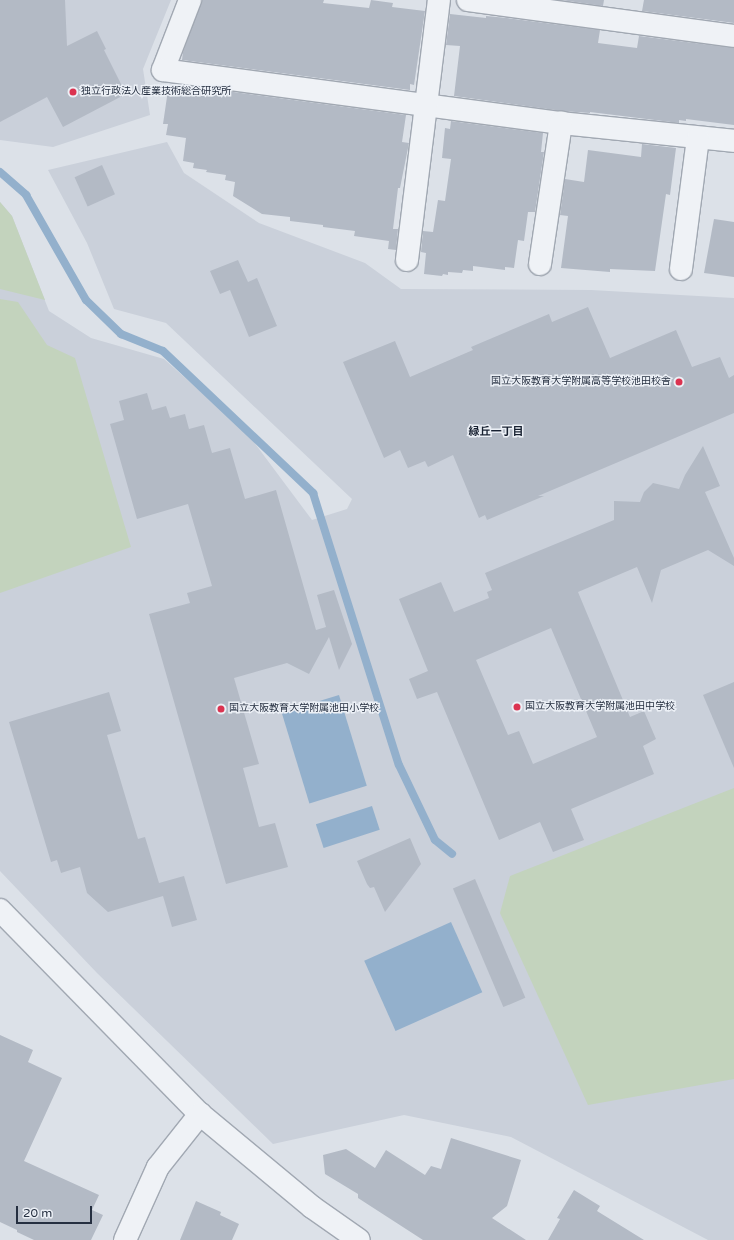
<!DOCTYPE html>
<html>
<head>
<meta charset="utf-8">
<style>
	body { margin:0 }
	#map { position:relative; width:734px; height:1240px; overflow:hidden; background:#dce1e8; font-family:"Varela Round","Noto Sans JP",sans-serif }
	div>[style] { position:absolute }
	.built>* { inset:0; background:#cad0da }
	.green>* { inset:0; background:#c3d3bd }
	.water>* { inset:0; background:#93b0cc; transform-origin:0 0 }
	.stream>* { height:8px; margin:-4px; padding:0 4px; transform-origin:4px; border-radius:4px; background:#93b0cc }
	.building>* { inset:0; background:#b3bac5; transform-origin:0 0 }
	.roads { filter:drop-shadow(1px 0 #a1a8b2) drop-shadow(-1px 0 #a1a8b2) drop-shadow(0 1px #a1a8b2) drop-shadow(0 -1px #a1a8b2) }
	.minor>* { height:22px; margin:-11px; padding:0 11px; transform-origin:11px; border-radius:11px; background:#eff2f6 }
	.dots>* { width:11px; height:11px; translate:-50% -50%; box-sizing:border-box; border:2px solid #ecf0f6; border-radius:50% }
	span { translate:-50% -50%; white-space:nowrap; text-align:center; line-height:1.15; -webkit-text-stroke:3px #ecf0f6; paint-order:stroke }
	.poi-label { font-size:10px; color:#252f40 }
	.left { translate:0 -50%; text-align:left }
	.right { translate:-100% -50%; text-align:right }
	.neighbourhood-label { font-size:11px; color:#172030; font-weight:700 }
	.scale { position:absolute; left:16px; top:1206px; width:76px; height:18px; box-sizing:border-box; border:2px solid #252f40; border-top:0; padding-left:5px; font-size:12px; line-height:14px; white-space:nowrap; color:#252f40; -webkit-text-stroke:3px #ecf0f6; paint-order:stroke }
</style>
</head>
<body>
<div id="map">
	<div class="built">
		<div style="clip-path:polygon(0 0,171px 0,143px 69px,150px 115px,53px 147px,0 140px)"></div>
		<div style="clip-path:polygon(167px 142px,184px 173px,259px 223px,365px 263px,401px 289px,591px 290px,734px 298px,734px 1240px,708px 1240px,511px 1137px,404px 1115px,273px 1144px,97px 973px,0 871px,0 202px,12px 216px,49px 311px,91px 338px,164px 359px,247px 433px,312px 520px,347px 509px,352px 499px,166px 323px,114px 309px,87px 243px,48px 170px)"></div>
	</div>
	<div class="green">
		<div style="clip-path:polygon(0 202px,12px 216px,45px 300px,0 289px)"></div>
		<div style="clip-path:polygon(0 299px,18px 302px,47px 345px,75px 358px,131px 547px,0 593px)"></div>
		<div style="clip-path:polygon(734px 788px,734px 1079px,588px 1105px,500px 913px,510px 876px)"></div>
	</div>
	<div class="water">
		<div style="left:339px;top:695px;width:95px;height:60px;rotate:73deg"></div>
		<div style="left:372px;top:806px;width:25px;height:59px;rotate:72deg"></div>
		<div style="left:451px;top:922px;width:77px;height:95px;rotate:66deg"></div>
	</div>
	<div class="stream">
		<div style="left:0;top:172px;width:35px;rotate:41deg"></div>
		<div style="left:26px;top:195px;width:121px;rotate:60.3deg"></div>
		<div style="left:86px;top:300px;width:49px;rotate:44.2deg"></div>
		<div style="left:121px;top:334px;width:45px;rotate:22deg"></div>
		<div style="left:163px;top:351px;width:207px;rotate:43.4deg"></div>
		<div style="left:313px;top:493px;width:285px;rotate:72.5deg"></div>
		<div style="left:399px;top:765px;width:83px;rotate:64.4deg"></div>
		<div style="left:435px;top:840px;width:22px;rotate:39deg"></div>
	</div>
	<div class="building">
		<div style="clip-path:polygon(0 0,65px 0,67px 46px,97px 31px,106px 49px,104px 50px,126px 94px,63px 127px,47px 97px,0 122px)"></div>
		<div style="clip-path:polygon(202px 0,324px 0,323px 3px,369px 8px,371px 0,393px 3px,392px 7px,425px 11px,414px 85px,410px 84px,410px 90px,182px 60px,183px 52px)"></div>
		<div style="clip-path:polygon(561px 0,604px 0,603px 6px)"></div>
		<div style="clip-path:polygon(644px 0,734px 0,734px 23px,642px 11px)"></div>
		<div style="clip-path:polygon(450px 14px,486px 18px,486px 16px,507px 18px,600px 30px,598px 43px,637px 48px,639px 36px,734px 48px,734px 125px,686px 119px,686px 121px,679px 120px,679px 123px,590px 112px,590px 113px,562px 111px,454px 96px,460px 46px,446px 45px)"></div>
		<div style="clip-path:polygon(180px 85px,406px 115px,402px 142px,409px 143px,400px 188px,398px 188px,393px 229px,398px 229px,396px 250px,388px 249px,389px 241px,354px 236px,355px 231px,323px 227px,323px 225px,290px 221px,290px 217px,262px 214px,233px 196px,235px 182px,225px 180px,226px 175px,206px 172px,207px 170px,193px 168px,194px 163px,183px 161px,186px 138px,166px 135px,168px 124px,163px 124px,168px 90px,179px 91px)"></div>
		<div style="clip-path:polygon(451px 121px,543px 133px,541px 152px,544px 152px,535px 212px,528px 212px,524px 241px,518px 240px,514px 268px,505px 267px,505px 270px,473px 266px,473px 271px,463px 270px,462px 273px,448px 272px,448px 275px,443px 274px,442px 276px,424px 274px,426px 253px,421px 252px,423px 231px,433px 232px,438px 200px,445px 201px,451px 159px,442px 158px,445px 128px,450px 129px)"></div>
		<div style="clip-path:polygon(642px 144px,676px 148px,670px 195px,666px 194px,655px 271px,610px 269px,610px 272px,561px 268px,568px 216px,560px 215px,565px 179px,584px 182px,588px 150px,641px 157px)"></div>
		<div style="left:102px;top:165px;width:32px;height:30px;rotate:66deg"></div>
		<div style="clip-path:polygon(714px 219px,734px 222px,734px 277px,704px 273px)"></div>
		<div style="clip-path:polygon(238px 260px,248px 282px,257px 278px,277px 326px,249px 337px,230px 290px,220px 294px,210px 271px)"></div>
		<div style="clip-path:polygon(588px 307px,610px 358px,676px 330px,692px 367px,720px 357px,729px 378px,734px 375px,734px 413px,538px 496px,544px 496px,487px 520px,485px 515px,479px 518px,453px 455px,428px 467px,425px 461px,408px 468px,400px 450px,384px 458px,343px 362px,395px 341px,410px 377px,473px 350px,471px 347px,549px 314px,552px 322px)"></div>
		<div style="clip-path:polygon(147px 393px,152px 410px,166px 406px,170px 418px,185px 414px,189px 429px,204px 425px,212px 453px,230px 448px,245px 499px,276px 490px,316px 630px,326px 627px,317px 595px,334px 590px,352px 644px,339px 670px,329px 637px,309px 674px,287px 663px,234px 678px,259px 764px,243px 768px,259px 827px,275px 823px,288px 867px,226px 884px,149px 614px,190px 603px,187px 593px,212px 586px,188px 504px,137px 519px,110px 424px,124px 420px,119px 401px)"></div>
		<div style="clip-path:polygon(evenodd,703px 446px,720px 486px,705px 492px,734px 558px,734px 566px,708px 550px,661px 570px,652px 603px,637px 567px,578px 592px,630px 717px,644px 711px,656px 739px,643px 746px,654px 774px,571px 809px,584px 840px,553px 852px,540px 822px,499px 840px,437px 692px,417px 699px,409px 679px,428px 671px,399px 599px,441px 582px,454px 612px,489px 598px,487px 592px,492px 590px,485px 573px,614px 520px,614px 501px,640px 502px,644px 492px,653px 483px,679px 489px,685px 475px,703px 446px,551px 628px,597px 737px,533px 764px,519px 731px,508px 735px,476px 660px,551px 628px)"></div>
		<div style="clip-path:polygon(734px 682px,734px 768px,703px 695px)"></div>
		<div style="clip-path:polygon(109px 692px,121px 731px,107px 735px,138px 839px,145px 837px,159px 883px,184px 876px,197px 920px,172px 927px,163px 896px,108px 912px,87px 893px,80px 867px,61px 873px,57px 860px,51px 862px,9px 722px)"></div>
		<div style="clip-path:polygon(410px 838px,421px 864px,385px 912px,374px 887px,370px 888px,367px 884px,357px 861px)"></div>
		<div style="left:475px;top:879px;width:129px;height:24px;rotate:67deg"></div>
		<div style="clip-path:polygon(0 1035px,33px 1050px,28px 1062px,62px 1078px,24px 1161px,99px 1195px,92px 1210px,103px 1215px,91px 1240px,34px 1240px,17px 1232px,17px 1230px,0 1222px)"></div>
		<div style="clip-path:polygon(451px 1138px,521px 1160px,507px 1206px,492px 1218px,526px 1240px,423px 1240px,358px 1198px,358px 1194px,325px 1174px,323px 1155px,346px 1149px,375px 1168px,386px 1150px,425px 1175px,431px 1166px,441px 1169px)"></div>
		<div style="clip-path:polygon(574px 1190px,600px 1206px,597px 1211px,644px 1240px,548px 1240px,560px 1219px,557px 1218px)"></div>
		<div style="clip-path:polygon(196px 1201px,221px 1212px,220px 1215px,239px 1224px,232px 1240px,180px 1240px)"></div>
	</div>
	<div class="roads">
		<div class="minor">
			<div style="left:190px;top:0;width:75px;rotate:111.1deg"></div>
			<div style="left:163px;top:70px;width:402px;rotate:7.6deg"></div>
			<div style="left:561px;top:123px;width:174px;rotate:5.9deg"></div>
			<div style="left:468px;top:0;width:268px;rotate:7.7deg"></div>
			<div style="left:407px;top:260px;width:262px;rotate:-83deg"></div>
			<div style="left:540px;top:264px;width:143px;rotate:-81.5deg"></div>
			<div style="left:681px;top:269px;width:132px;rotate:-82.6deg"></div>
			<div style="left:0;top:910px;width:286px;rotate:45.6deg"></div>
			<div style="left:200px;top:1114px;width:146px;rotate:39.7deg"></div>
			<div style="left:312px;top:1207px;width:57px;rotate:35.1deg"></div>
			<div style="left:125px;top:1240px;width:80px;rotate:-65.7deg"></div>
			<div style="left:158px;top:1167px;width:68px;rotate:-51.6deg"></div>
		</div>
	</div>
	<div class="dots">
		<div style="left:73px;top:92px;background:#db3350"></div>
		<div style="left:679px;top:382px;background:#db3350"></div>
		<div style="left:517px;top:707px;background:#db3350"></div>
		<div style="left:221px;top:709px;background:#db3350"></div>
	</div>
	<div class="poi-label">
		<span class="left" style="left:81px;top:92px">独立行政法人産業技術総合研究所</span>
		<span class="right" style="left:671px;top:382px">国立大阪教育大学附属高等学校池田校舎</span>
		<span class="left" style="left:525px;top:707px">国立大阪教育大学附属池田中学校</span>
		<span class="left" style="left:229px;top:709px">国立大阪教育大学附属池田小学校</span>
	</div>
	<div class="neighbourhood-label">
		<span style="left:496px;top:432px">緑丘一丁目</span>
	</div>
	<div class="scale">20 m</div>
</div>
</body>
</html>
